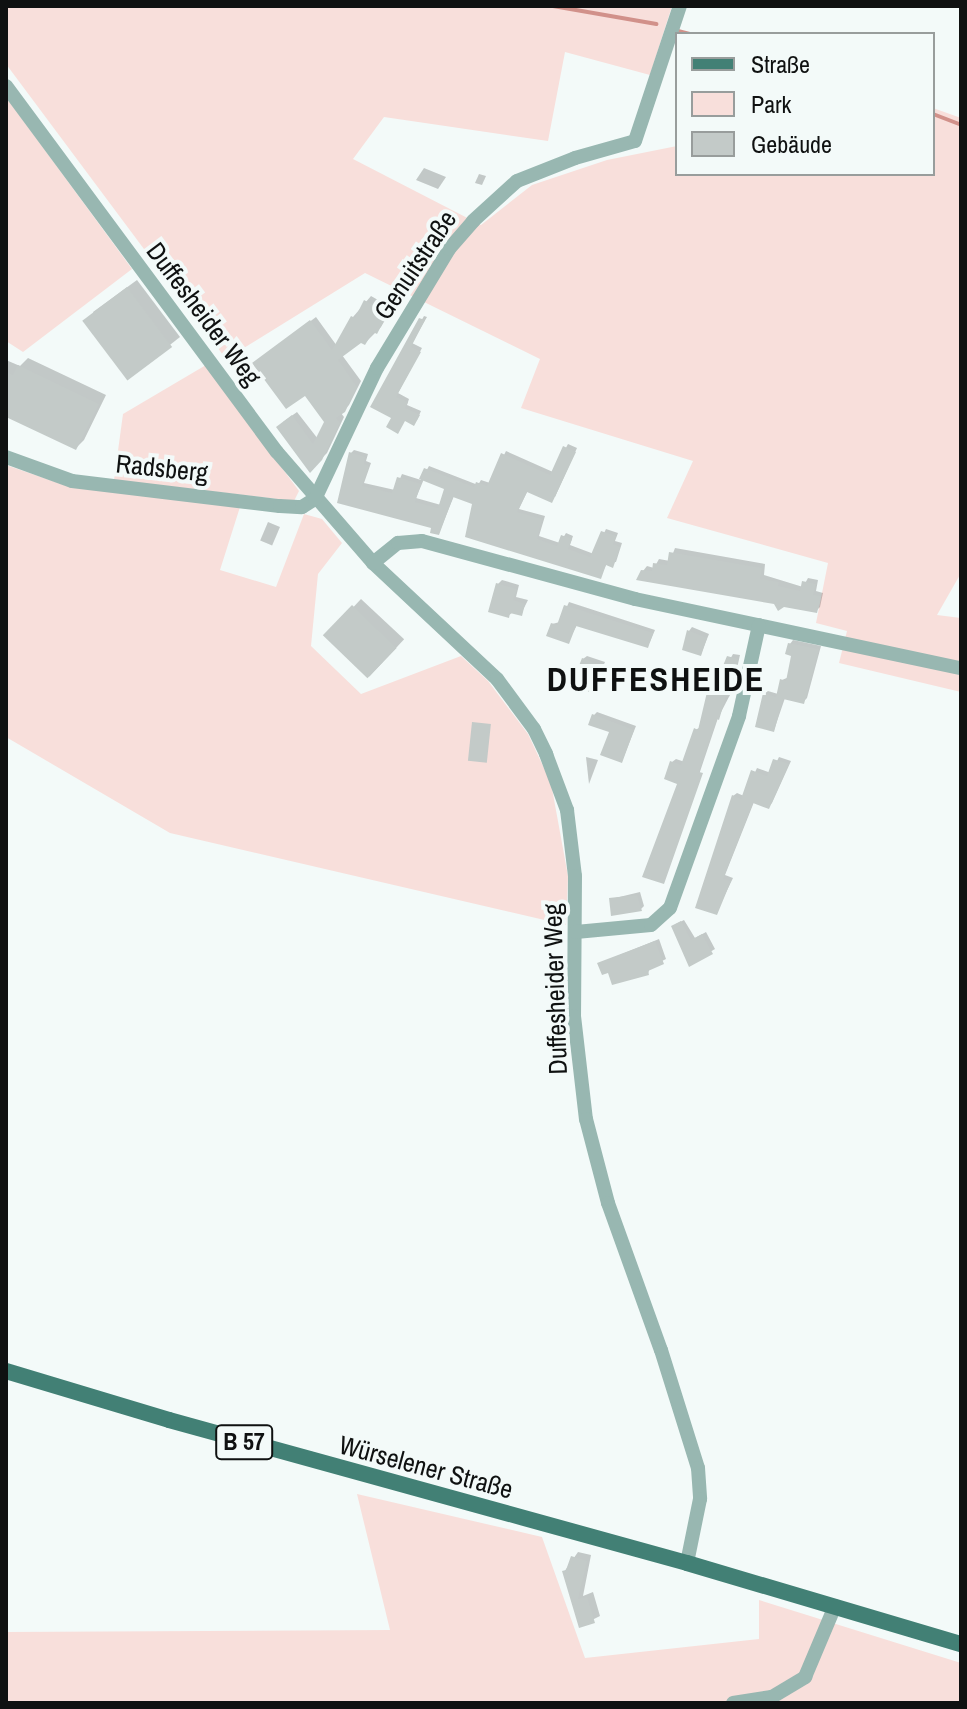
<!DOCTYPE html>
<html>
<head>
<meta charset="utf-8">
<style>
	body { margin:0 }
	#map { position:relative; width:967px; height:1709px; overflow:hidden; background:#f3faf9; font-family:"Archivo Narrow",sans-serif }
	div>[style] { position:absolute }
	.green>* { inset:0; background:#f8dfdb }
	.shadow>* { inset:0; background:#0003; transform-origin:0 0 }
	.stream>* { height:4px; margin:-2px; padding:0 2px; transform-origin:2px; border-radius:2px; background:#d1918a }
	.building>* { inset:0; background:#c3cac8; transform-origin:0 0 }
	.minor>* { height:14px; margin:-7px; padding:0 7px; transform-origin:7px; border-radius:7px; background:#98b7b1 }
	.major>* { height:16px; margin:-8px; padding:0 8px; transform-origin:8px; border-radius:8px; background:#428075 }
	span { translate:-50% -50%; white-space:nowrap; text-align:center; line-height:1.15; -webkit-text-stroke:8px #f3faf9; paint-order:stroke }
	.shield-label span { padding:2px 6px; background:#f3faf9; border:2px solid; border-radius:6px; -webkit-text-stroke-width:0 }
	.shield-label { font-size:24px; color:#0f1111; font-weight:700 }
	.street-label { font-size:26px; color:#0f1111 }
	.district-label { font-size:34px; color:#0f1111; font-weight:700; letter-spacing:2px }
	.frame { position:absolute; inset:0; border:8px solid #0f1111; pointer-events:none }
	.legend { position:absolute; left:675px; top:32px; width:260px; height:144px; box-sizing:border-box; background:#f3faf9; border:2px solid #989d9c; margin:0; padding:10px 14px; list-style:none; font-size:24px; color:#0f1111 }
	.legend li { display:flex; align-items:center; gap:16px; height:40px }
	.legend b { width:40px; border:2px solid #989d9c }
</style>
</head>
<body>
<div id="map">
	<div class="green">
		<div style="clip-path:polygon(6px 6px,672px 6px,650px 75px,565px 52px,548px 141px,384px 117px,353px 159px,481px 225px,532px 185px,607px 160px,677px 146px,677px 174px,933px 174px,933px 108px,961px 118px,961px 573px,937px 615px,961px 618px,961px 692px,839px 663px,847px 631px,816px 623px,828px 563px,667px 518px,693px 461px,521px 408px,540px 359px,365px 273px,226px 359px,6px 64px)"></div>
		<div style="clip-path:polygon(6px 97px,132px 269px,23px 352px,6px 341px)"></div>
		<div style="clip-path:polygon(206px 365px,299px 491px,294px 501px,114px 480px,123px 414px)"></div>
		<div style="clip-path:polygon(6px 465px,70px 487px,240px 507px,220px 570px,276px 587px,304px 514px,322px 519px,342px 543px,318px 574px,311px 646px,361px 694px,461px 656px,488px 681px,528px 734px,551px 783px,568px 876px,566px 925px,170px 833px,6px 737px)"></div>
		<div style="clip-path:polygon(357px 1494px,542px 1537px,585px 1658px,759px 1639px,759px 1600px,961px 1663px,961px 1703px,6px 1703px,6px 1632px,390px 1630px)"></div>
	</div>
	<div class="shadow">
		<div style="clip-path:polygon(424px 168px,446px 177px,438px 189px,416px 180px)"></div>
		<div style="clip-path:polygon(479px 174px,486px 176px,482px 185px,475px 183px)"></div>
		<div style="clip-path:polygon(137px 280px,180px 337px,128px 378px,93px 312px)"></div>
		<div style="clip-path:polygon(371px 296px,392px 308px,381px 327px,365px 343px,361px 341px,342px 355px,361px 381px,349px 405px,341px 413px,344px 417px,327px 453px,310px 470px,283px 422px,297px 412px,318px 439px,327px 421px,306px 393px,260px 359px,316px 317px,337px 346px,353px 317px)"></div>
		<div style="clip-path:polygon(424px 316px,427px 317px,412px 343px,422px 348px,398px 393px,409px 399px,407px 405px,421px 411px,417px 420px,394px 417px,372px 406px)"></div>
		<div style="clip-path:polygon(28px 358px,106px 395px,84px 440px,76px 448px,6px 415px,6px 360px,20px 366px)"></div>
		<div style="clip-path:polygon(evenodd,568px 444px,577px 448px,555px 497px,528px 490px,519px 509px,545px 516px,539px 536px,560px 543px,566px 533px,573px 536px,570px 545px,594px 554px,606px 529px,618px 533px,615px 541px,622px 543px,616px 562px,607px 563px,600px 577px,475px 503px,454px 496px,439px 533px,434px 527px,365px 506px,351px 453px,354px 450px,368px 454px,366px 461px,371px 463px,364px 483px,395px 490px,402px 474px,421px 480px,429px 466px,478px 485px,481px 480px,490px 483px,506px 451px,553px 472px,568px 444px,424px 479px,447px 487px,441px 505px,416px 498px,424px 479px)"></div>
		<div style="left:268px;top:522px;width:13px;height:20px;rotate:23deg"></div>
		<div style="clip-path:polygon(675px 548px,765px 564px,764px 575px,803px 587px,808px 578px,818px 580px,816px 591px,823px 593px,820px 607px,816px 611px,775px 603px,643px 571px,647px 566px,654px 568px,659px 559px,670px 561px)"></div>
		<div style="clip-path:polygon(502px 580px,519px 585px,516px 597px,528px 600px,521px 614px,513px 612px,508px 616px,498px 584px)"></div>
		<div style="left:361px;top:599px;width:59px;height:51px;rotate:43deg"></div>
		<div style="clip-path:polygon(569px 602px,655px 630px,650px 642px,647px 646px,577px 625px,568px 642px,552px 624px,560px 622px)"></div>
		<div style="clip-path:polygon(692px 627px,709px 634px,701px 654px,689px 631px)"></div>
		<div style="clip-path:polygon(793px 640px,821px 646px,807px 698px,803px 702px,785px 698px,774px 730px,764px 694px,768px 691px,778px 694px,782px 680px,789px 677px,794px 654px,790px 644px)"></div>
		<div style="clip-path:polygon(733px 654px,740px 655px,732px 691px,718px 718px,663px 882px,680px 782px,672px 762px,676px 759px,685px 762px,695px 730px,701px 727px,714px 672px,724px 670px)"></div>
		<div style="clip-path:polygon(587px 656px,605px 662px,593px 690px,583px 659px)"></div>
		<div style="clip-path:polygon(597px 712px,636px 726px,622px 761px,612px 731px,594px 715px)"></div>
		<div style="clip-path:polygon(586px 757px,598px 760px,589px 784px)"></div>
		<div style="clip-path:polygon(779px 757px,791px 761px,772px 803px,769px 806px,754px 802px,725px 875px,733px 878px,716px 913px,733px 796px,737px 793px,744px 796px,757px 768px,771px 773px)"></div>
		<div style="clip-path:polygon(640px 892px,644px 906px,641px 909px,611px 899px)"></div>
		<div style="clip-path:polygon(684px 920px,695px 938px,706px 932px,715px 949px,690px 964px,676px 924px)"></div>
		<div style="clip-path:polygon(659px 939px,666px 959px,650px 967px,648px 974px,609px 970px,600px 963px)"></div>
		<div style="clip-path:polygon(578px 1552px,591px 1555px,583px 1596px,593px 1592px,600px 1616px,580px 1626px,564px 1572px)"></div>
	</div>
	<div class="stream">
		<div style="left:553px;top:6px;width:105px;rotate:9.9deg"></div>
		<div style="left:678px;top:31px;width:12px;rotate:14deg"></div>
		<div style="left:933px;top:114px;width:30px;rotate:21deg"></div>
	</div>
	<div class="building">
		<div style="left:127px;top:287px;width:75px;height:56px;rotate:53deg"></div>
		<div style="clip-path:polygon(364px 300px,388px 313px,377px 334px,373px 332px,365px 345px,361px 343px,338px 360px,357px 387px,345px 412px,336px 418px,340px 423px,322px 460px,310px 473px,276px 427px,292px 415px,313px 444px,324px 422px,305px 396px,286px 409px,252px 363px,310px 320px,332px 350px,351px 316px,355px 318px)"></div>
		<div style="clip-path:polygon(419px 318px,425px 320px,411px 347px,421px 352px,396px 397px,408px 402px,405px 408px,420px 415px,414px 426px,405px 421px,398px 434px,386px 427px,391px 418px,370px 407px)"></div>
		<div style="clip-path:polygon(18px 365px,99px 404px,76px 450px,6px 417px,6px 372px,13px 375px)"></div>
		<div style="clip-path:polygon(563px 446px,576px 452px,552px 503px,527px 492px,517px 512px,542px 519px,537px 539px,557px 546px,561px 535px,572px 539px,568px 549px,590px 557px,601px 531px,616px 536px,613px 544px,620px 547px,613px 568px,606px 565px,601px 579px,465px 537px,472px 504px,453px 497px,439px 535px,430px 533px,431px 528px,337px 503px,349px 452px,365px 457px,364px 464px,369px 466px,362px 486px,392px 493px,397px 477px,421px 484px,415px 502px,438px 508px,444px 489px,419px 479px,424px 468px,474px 487px,476px 482px,487px 486px,501px 453px,550px 475px)"></div>
		<div style="clip-path:polygon(669px 552px,762px 568px,760px 579px,779px 582px,778px 586px,800px 591px,802px 581px,816px 584px,813px 595px,821px 596px,817px 613px,784px 607px,778px 611px,774px 604px,636px 580px,641px 570px,652px 571px,653px 563px,667px 565px)"></div>
		<div style="clip-path:polygon(496px 583px,517px 589px,513px 600px,525px 604px,522px 616px,510px 613px,509px 618px,488px 612px)"></div>
		<div style="left:352px;top:605px;width:62px;height:42px;rotate:44deg"></div>
		<div style="clip-path:polygon(564px 605px,653px 633px,648px 648px,576px 626px,569px 644px,546px 636px,551px 623px,557px 625px)"></div>
		<div style="clip-path:polygon(687px 630px,707px 638px,701px 656px,682px 650px)"></div>
		<div style="clip-path:polygon(788px 643px,819px 649px,804px 704px,779px 698px,783px 699px,774px 732px,755px 727px,763px 693px,776px 697px,780px 679px,786px 681px,791px 656px,785px 654px)"></div>
		<div style="clip-path:polygon(727px 656px,738px 659px,729px 697px,726px 696px,719px 720px,717px 719px,699px 772px,703px 773px,664px 884px,642px 877px,677px 784px,664px 779px,670px 761px,681px 765px,694px 728px,698px 730px,712px 671px,720px 673px)"></div>
		<div style="left:582px;top:658px;width:22px;height:29px;rotate:21deg"></div>
		<div style="clip-path:polygon(592px 714px,634px 730px,622px 763px,600px 755px,609px 732px,588px 725px)"></div>
		<div style="left:472px;top:722px;width:19px;height:39px;rotate:6deg"></div>
		<div style="clip-path:polygon(773px 759px,789px 764px,769px 809px,753px 803px,723px 879px,731px 881px,717px 915px,695px 908px,732px 795px,741px 799px,751px 770px,767px 776px)"></div>
		<div style="clip-path:polygon(637px 895px,642px 911px,611px 916px,609px 898px)"></div>
		<div style="clip-path:polygon(681px 921px,691px 940px,702px 934px,713px 954px,689px 967px,671px 926px)"></div>
		<div style="clip-path:polygon(655px 941px,664px 964px,648px 971px,649px 975px,612px 985px,608px 973px,602px 975px,597px 963px)"></div>
		<div style="clip-path:polygon(571px 1556px,587px 1561px,578px 1599px,587px 1597px,595px 1623px,579px 1628px,562px 1571px,566px 1570px)"></div>
	</div>
	<div class="minor">
		<div style="left:6px;top:86px;width:455px;rotate:53.5deg"></div>
		<div style="left:277px;top:452px;width:147px;rotate:49.1deg"></div>
		<div style="left:373px;top:563px;width:170px;rotate:43.1deg"></div>
		<div style="left:497px;top:679px;width:62px;rotate:53.5deg"></div>
		<div style="left:534px;top:729px;width:28px;rotate:64deg"></div>
		<div style="left:546px;top:754px;width:60px;rotate:69.4deg"></div>
		<div style="left:567px;top:810px;width:66px;rotate:83.1deg"></div>
		<div style="left:575px;top:876px;width:140px;rotate:90.4deg"></div>
		<div style="left:574px;top:1016px;width:104px;rotate:83.4deg"></div>
		<div style="left:586px;top:1119px;width:87px;rotate:75.3deg"></div>
		<div style="left:608px;top:1203px;width:156px;rotate:70.2deg"></div>
		<div style="left:661px;top:1350px;width:124px;rotate:72.6deg"></div>
		<div style="left:698px;top:1468px;width:31px;rotate:86deg"></div>
		<div style="left:700px;top:1499px;width:65px;rotate:101.5deg"></div>
		<div style="left:6px;top:457px;width:70px;rotate:20deg"></div>
		<div style="left:72px;top:481px;width:209px;rotate:6.9deg"></div>
		<div style="left:280px;top:506px;width:22px;rotate:3deg"></div>
		<div style="left:302px;top:507px;width:15px;rotate:-32deg"></div>
		<div style="left:315px;top:499px;width:145px;rotate:-64.7deg"></div>
		<div style="left:377px;top:368px;width:139px;rotate:-58.8deg"></div>
		<div style="left:449px;top:249px;width:37px;rotate:-49deg"></div>
		<div style="left:473px;top:221px;width:59px;rotate:-42.3deg"></div>
		<div style="left:517px;top:181px;width:62px;rotate:-21.6deg"></div>
		<div style="left:575px;top:158px;width:62px;rotate:-15.8deg"></div>
		<div style="left:635px;top:141px;width:142px;rotate:-71.6deg"></div>
		<div style="left:373px;top:563px;width:32px;rotate:-39deg"></div>
		<div style="left:398px;top:543px;width:24px;rotate:-5deg"></div>
		<div style="left:422px;top:541px;width:221px;rotate:15.2deg"></div>
		<div style="left:635px;top:599px;width:333px;rotate:12deg"></div>
		<div style="left:576px;top:932px;width:75px;rotate:-5.3deg"></div>
		<div style="left:651px;top:925px;width:25px;rotate:-42deg"></div>
		<div style="left:670px;top:908px;width:204px;rotate:-70.2deg"></div>
		<div style="left:739px;top:716px;width:93px;rotate:-77.6deg"></div>
		<div style="left:733px;top:1703px;width:39px;rotate:-9deg"></div>
		<div style="left:772px;top:1697px;width:39px;rotate:-31deg"></div>
		<div style="left:805px;top:1677px;width:77px;rotate:-67.1deg"></div>
	</div>
	<div class="major">
		<div style="left:6px;top:1371px;width:170px;rotate:16.7deg"></div>
		<div style="left:169px;top:1420px;width:537px;rotate:15.43deg"></div>
		<div style="left:687px;top:1563px;width:286px;rotate:16.5deg"></div>
	</div>
	<div class="shield-label">
		<span style="left:244px;top:1442px">B 57</span>
	</div>
	<div class="street-label">
		<span style="left:415px;top:265px;rotate:-56deg">Genuitstraße</span>
		<span style="left:204px;top:314px;rotate:53deg">Duffesheider Weg</span>
		<span style="left:162px;top:468px;rotate:6deg">Radsberg</span>
		<span style="left:555px;top:989px;rotate:-92deg">Duffesheider Weg</span>
		<span style="left:426px;top:1467px;rotate:15deg">Würselener Straße</span>
	</div>
	<div class="district-label">
		<span style="left:656px;top:680px">DUFFESHEIDE</span>
	</div>
	<div class="frame"></div>
	<ul class="legend">
	<li><b style="height:10px;background:#428075"></b>Straße</li>
	<li><b style="height:22px;background:#f8dfdb"></b>Park</li>
	<li><b style="height:22px;background:#c3cac8"></b>Gebäude</li>
	</ul>
</div>
</body>
</html>
